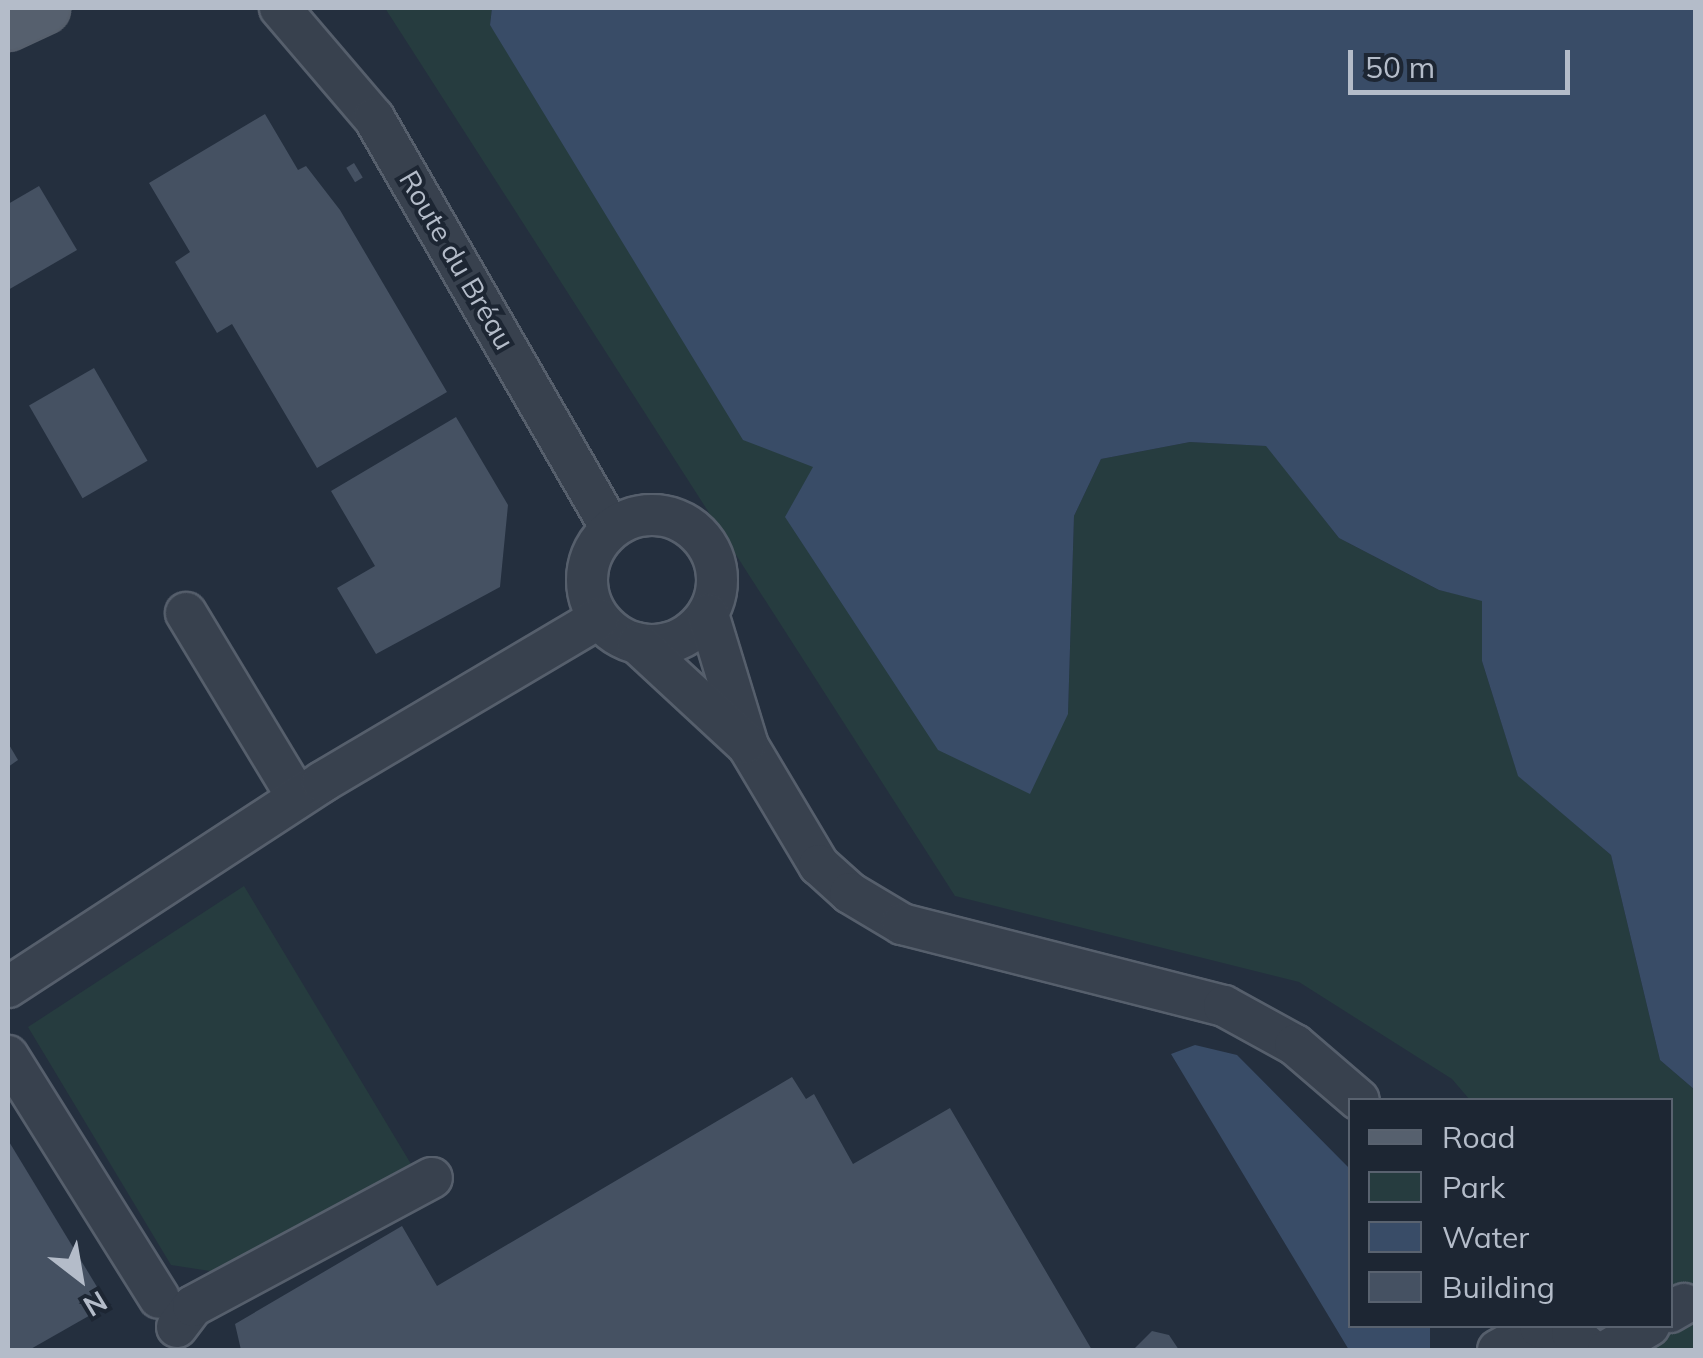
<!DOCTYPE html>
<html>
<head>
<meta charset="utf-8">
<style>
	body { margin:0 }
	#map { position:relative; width:1703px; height:1358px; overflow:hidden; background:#242f3e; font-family:Mulish,sans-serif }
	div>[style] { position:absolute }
	.green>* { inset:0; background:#263c3f }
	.water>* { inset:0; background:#394c67 }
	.building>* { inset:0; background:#455162; transform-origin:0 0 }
	.roads { filter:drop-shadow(2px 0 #565f6c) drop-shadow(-2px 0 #565f6c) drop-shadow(0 2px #565f6c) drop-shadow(0 -2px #565f6c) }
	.minor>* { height:40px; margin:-20px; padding:0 20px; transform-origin:20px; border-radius:20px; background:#38414e }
	.minor>.ring { margin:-20px; padding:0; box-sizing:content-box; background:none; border:40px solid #38414e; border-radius:50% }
	.major>* { height:50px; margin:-25px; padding:0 25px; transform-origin:25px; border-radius:25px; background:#56606e }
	span { translate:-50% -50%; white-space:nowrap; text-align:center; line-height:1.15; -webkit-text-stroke:8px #1d2633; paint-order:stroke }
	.street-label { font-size:28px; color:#b4bcc9 }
	.frame { position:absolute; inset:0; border:10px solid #b4bcc9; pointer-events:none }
	.legend { position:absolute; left:1348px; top:1098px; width:325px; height:230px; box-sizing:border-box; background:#1d2633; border:2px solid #59626f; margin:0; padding:12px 18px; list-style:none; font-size:30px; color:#b4bcc9 }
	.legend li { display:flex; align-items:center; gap:20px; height:50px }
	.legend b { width:50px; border:2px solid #59626f }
	.north { position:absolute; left:30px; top:1228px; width:100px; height:100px; -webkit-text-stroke:8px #1d2633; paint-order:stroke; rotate:149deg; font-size:28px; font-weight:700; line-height:40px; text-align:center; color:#b4bcc9 }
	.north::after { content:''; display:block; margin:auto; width:35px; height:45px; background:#b4bcc9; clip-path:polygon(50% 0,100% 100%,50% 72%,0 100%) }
	.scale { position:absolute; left:1348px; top:50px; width:222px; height:45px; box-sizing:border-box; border:5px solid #b4bcc9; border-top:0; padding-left:12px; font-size:30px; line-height:35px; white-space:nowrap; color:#b4bcc9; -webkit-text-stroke:8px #1d2633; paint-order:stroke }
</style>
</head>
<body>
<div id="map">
	<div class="green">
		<div style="clip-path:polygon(385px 8px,492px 8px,490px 25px,814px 467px,1068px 714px,1074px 516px,1101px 459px,1190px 442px,1267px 446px,1339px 538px,1439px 590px,1482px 600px,1482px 661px,1518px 775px,1611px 855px,1660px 1060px,1695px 1090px,1695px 1350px,1647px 1350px,1632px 1326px,1670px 1326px,1670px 1100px,1470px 1100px,1452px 1079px,1299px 982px,955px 896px)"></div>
		<div style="clip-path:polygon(244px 886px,411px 1164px,223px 1273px,171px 1265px,28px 1027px)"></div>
	</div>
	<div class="water">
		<div style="clip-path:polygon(492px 8px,1695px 8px,1695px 1090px,1660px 1060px,1611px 855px,1518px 776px,1482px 661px,1482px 601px,1439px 590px,1339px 538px,1266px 446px,1190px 442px,1101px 459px,1074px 516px,1068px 714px,1030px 794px,938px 750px,785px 517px,813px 467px,743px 440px,490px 25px)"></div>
		<div style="clip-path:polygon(1195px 1045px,1237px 1055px,1350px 1169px,1350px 1326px,1430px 1326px,1430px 1350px,1349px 1350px,1171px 1054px)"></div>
	</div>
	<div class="building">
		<div style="clip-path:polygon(265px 114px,298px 170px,306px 166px,340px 210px,447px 392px,317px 468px,232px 324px,217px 333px,175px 262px,190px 252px,149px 183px)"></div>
		<div style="left:354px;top:163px;width:17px;height:9px;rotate:59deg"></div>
		<div style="clip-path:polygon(39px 186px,77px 250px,8px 290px,8px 204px)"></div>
		<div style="left:94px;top:368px;width:107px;height:75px;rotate:60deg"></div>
		<div style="clip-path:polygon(456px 417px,508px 505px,500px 587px,376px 654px,337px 588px,375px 566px,331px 491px)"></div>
		<div style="clip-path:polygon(8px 743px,18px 760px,8px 767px)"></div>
		<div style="clip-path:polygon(792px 1077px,806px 1099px,814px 1094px,853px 1164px,950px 1108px,1092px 1350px,241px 1350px,235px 1324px,402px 1226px,437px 1286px)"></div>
		<div style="clip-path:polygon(8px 1140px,108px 1305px,29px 1350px,8px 1350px)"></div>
		<div style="clip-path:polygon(1152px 1331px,1169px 1335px,1179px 1350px,1133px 1350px)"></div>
	</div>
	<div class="roads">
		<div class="minor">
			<div style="left:280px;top:8px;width:145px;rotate:49.5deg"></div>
			<div style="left:374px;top:118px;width:474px;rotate:60deg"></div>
			<div class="ring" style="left:587px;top:515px;width:90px;height:90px"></div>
			<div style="left:186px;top:613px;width:215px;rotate:58.9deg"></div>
			<div style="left:708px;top:614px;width:138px;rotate:73.1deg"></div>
			<div style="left:748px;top:746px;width:139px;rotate:59.2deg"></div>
			<div style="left:819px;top:865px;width:42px;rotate:42.1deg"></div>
			<div style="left:850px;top:893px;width:61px;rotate:30.8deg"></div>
			<div style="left:902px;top:924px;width:332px;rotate:14.3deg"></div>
			<div style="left:1224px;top:1006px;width:81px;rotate:28.8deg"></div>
			<div style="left:1295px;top:1045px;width:84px;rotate:40.7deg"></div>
			<div style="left:638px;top:644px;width:146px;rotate:42.8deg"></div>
			<div style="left:8px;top:987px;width:375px;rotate:-33.1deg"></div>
			<div style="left:322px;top:782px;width:321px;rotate:-30.6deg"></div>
			<div style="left:8px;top:1056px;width:285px;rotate:58deg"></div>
			<div style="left:1670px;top:1312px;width:16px;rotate:-30deg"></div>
			<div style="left:177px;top:1327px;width:26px;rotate:-53deg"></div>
			<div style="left:193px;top:1306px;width:271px;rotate:-28.2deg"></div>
			<div style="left:1498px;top:1350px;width:48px;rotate:-28.7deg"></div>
			<div style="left:1540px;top:1327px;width:33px;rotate:11deg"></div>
			<div style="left:1572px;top:1333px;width:25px;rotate:42deg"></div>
			<div style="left:1608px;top:1350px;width:48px;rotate:-30.3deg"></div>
		</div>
		<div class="major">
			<div style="left:8px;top:25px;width:40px;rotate:-25deg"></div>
		</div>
	</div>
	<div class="street-label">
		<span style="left:457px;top:260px;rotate:60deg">Route du Bréau</span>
	</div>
	<div class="frame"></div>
	<ul class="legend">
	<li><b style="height:12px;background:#56606e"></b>Road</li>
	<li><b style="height:28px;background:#263c3f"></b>Park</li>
	<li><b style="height:28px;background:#394c67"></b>Water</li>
	<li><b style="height:28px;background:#455162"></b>Building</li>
	</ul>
	<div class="north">N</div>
	<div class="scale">50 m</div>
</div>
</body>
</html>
